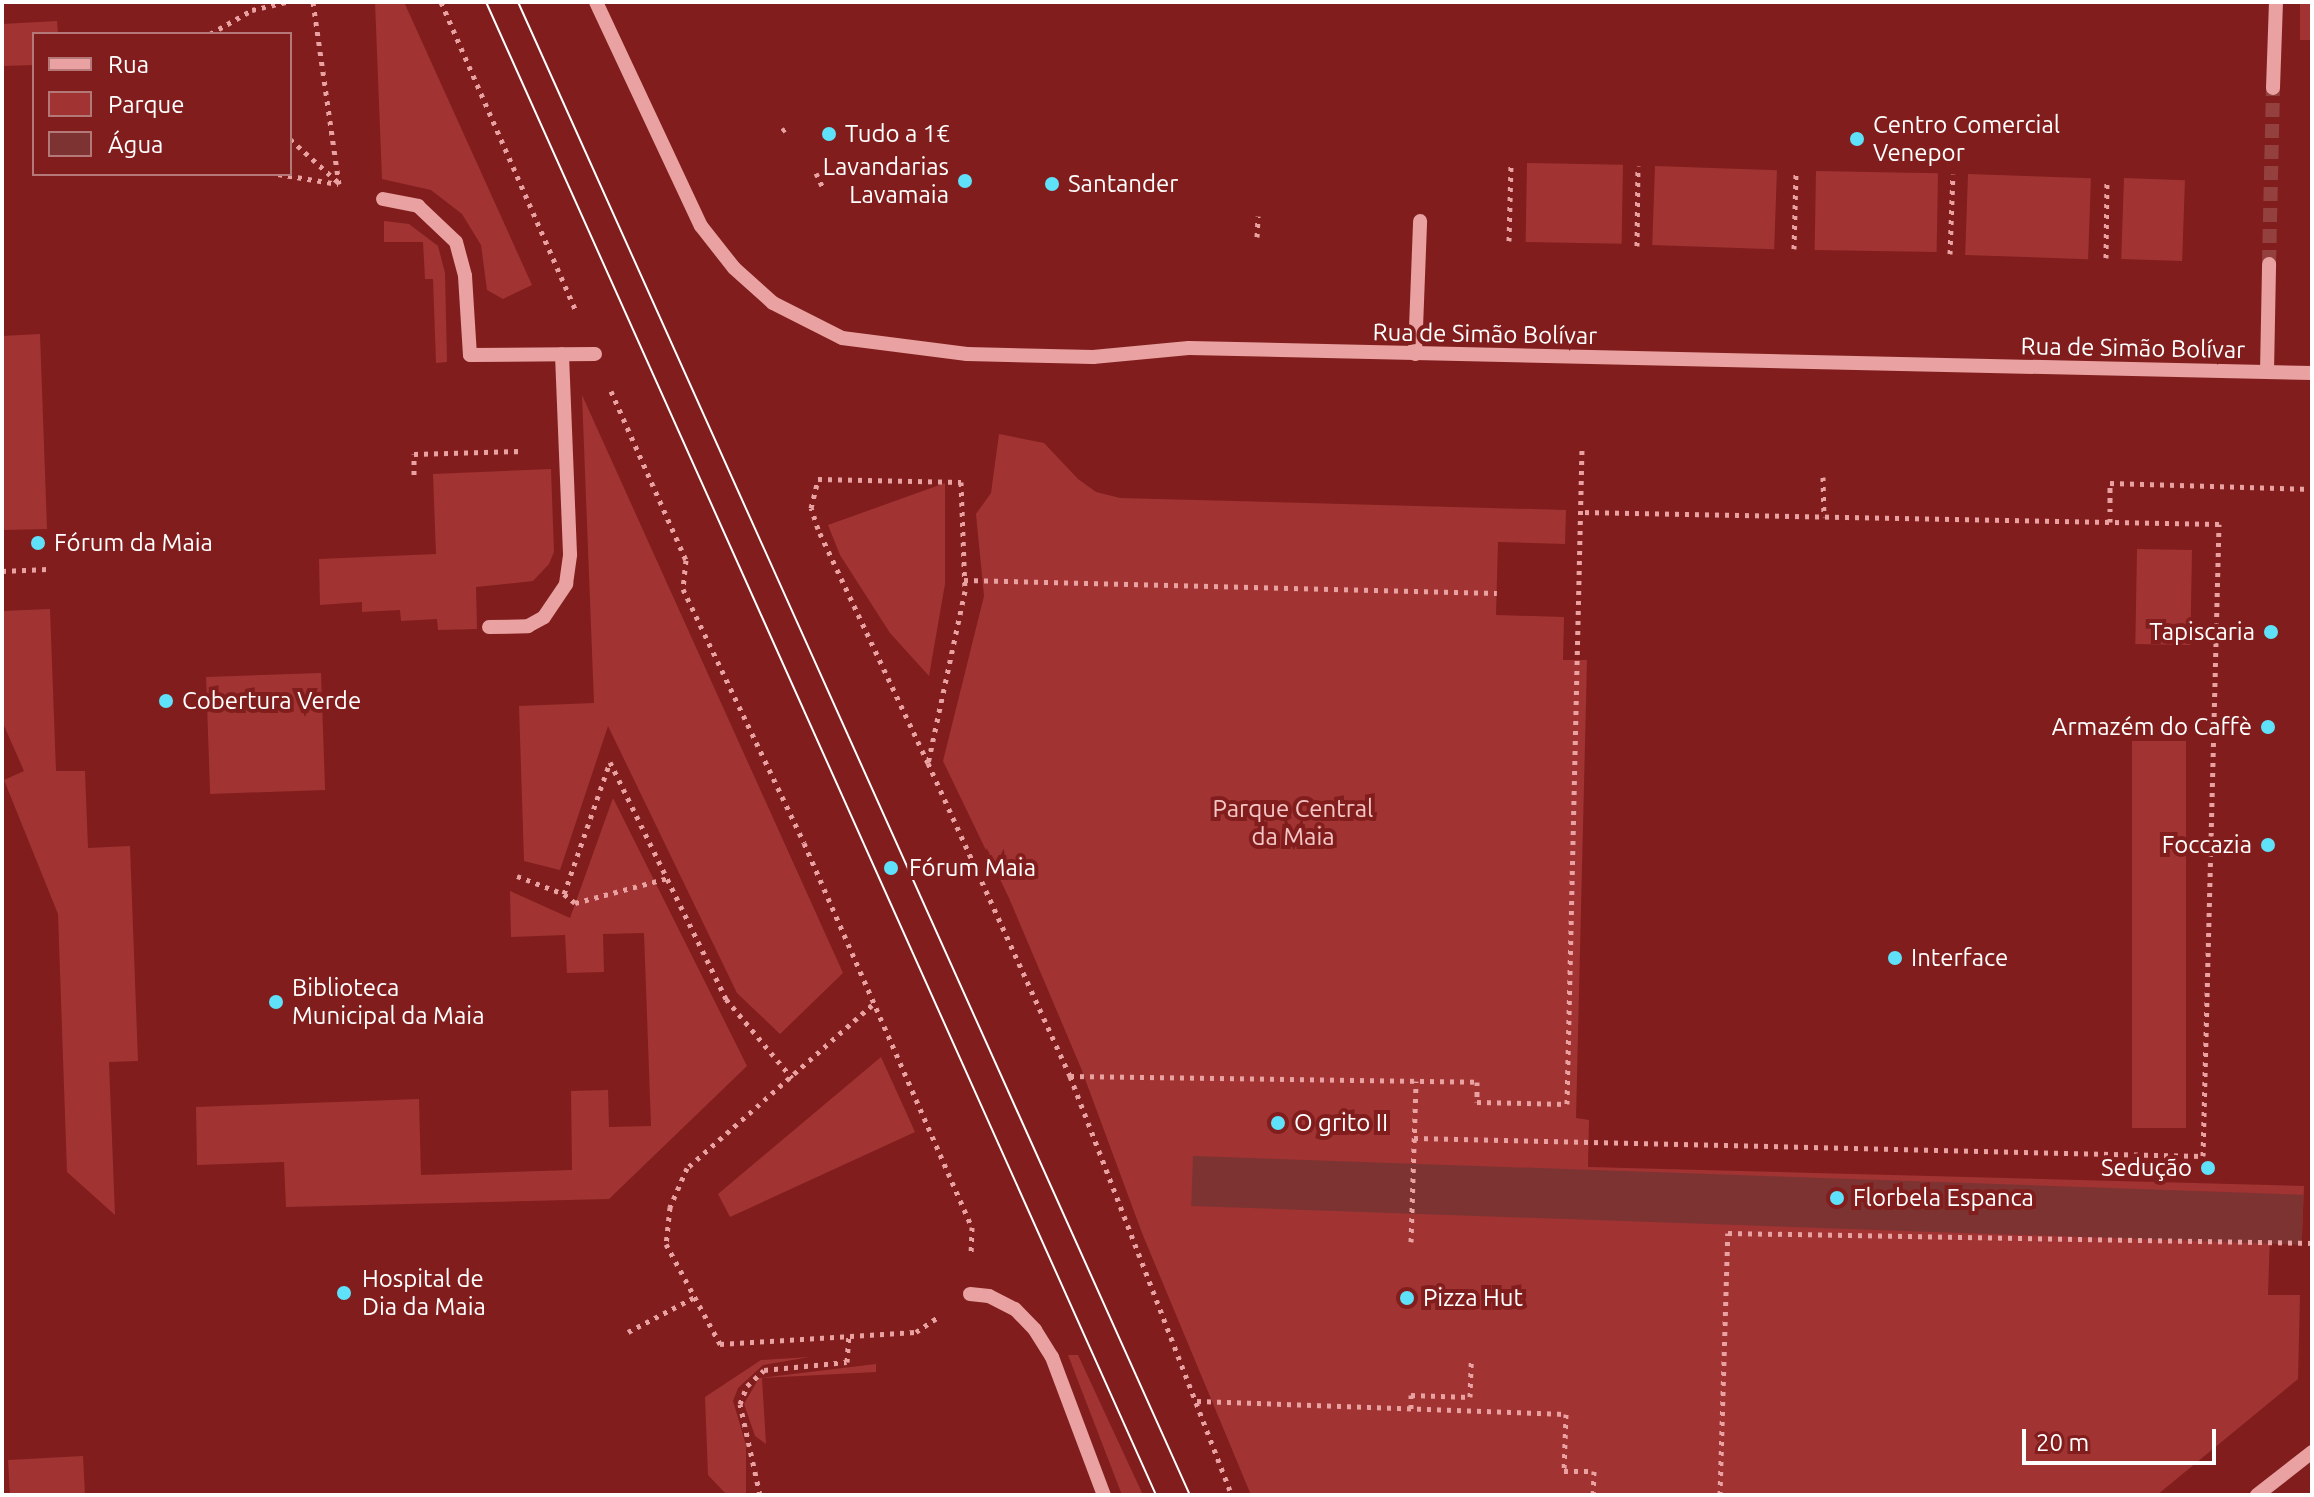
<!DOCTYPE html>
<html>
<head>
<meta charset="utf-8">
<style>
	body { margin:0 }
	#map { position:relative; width:2314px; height:1497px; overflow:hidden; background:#811e1d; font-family:Ubuntu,sans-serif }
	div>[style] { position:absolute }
	.green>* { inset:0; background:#a13333; transform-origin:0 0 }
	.water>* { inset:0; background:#7d3332; transform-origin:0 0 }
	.minor-tunnel>* { height:14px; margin-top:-7px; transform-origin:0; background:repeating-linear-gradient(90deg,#94403f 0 14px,transparent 0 21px) }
	.path>* { height:5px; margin-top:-2.5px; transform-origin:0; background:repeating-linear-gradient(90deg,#e9a1a2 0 4px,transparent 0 10px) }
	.minor>* { height:14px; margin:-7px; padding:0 7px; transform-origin:7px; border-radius:7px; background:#e9a1a2 }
	.tram>* { height:2px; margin:-1px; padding:0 1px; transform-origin:1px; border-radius:1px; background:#fff }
	.dots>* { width:22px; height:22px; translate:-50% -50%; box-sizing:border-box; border:4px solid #811e1d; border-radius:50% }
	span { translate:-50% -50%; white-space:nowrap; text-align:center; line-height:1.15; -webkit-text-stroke:8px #811e1d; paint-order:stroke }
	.poi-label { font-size:24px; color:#fff }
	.left { translate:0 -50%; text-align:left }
	.right { translate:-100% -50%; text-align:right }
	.street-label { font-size:24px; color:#fff }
	.park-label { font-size:24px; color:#f7c6c6 }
	.frame { position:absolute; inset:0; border:4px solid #fff; pointer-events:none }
	.legend { position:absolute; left:32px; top:32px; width:260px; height:144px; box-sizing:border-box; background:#811e1d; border:2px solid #b37877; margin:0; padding:10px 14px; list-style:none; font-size:24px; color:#fff }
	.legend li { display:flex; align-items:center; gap:16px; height:40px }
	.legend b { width:40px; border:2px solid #b37877 }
	.scale { position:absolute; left:2022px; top:1429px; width:194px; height:36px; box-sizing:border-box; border:4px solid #fff; border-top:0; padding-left:10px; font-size:24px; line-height:28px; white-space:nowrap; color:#fff; -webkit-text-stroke:6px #811e1d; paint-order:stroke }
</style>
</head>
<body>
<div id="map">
	<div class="green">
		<div style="clip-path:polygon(375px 2px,404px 2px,532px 285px,503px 299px,487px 290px,481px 245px,462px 214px,431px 190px,382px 179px)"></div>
		<div style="left:2300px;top:2px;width:12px;height:38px"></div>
		<div style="clip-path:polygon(57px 21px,58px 34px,34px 34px,34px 65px,2px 66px,2px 24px)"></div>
		<div style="left:1527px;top:163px;width:96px;height:79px;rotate:1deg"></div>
		<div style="left:1655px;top:166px;width:122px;height:79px;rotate:2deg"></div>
		<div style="left:1816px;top:171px;width:122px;height:79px;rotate:1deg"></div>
		<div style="left:1968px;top:174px;width:123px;height:81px;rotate:2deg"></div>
		<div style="left:2124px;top:178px;width:61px;height:81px;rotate:2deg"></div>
		<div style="clip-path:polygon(384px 221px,409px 224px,438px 246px,445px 273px,447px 362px,436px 363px,433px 279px,425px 279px,423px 242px,384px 242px)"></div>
		<div style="clip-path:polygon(40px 334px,47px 529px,2px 530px,2px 336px)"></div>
		<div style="clip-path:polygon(582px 395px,843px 973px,780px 1034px,737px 993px,608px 726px,560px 870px,524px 861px,519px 706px,594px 703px)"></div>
		<div style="clip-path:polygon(999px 434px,1044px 443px,1078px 479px,1096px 492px,1120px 498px,1566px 510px,1565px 544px,1498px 542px,1496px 615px,1564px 617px,1563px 660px,1587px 660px,1576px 1118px,1589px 1120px,1588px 1167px,2304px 1186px,2302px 1236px,2270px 1235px,2268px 1295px,2300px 1295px,2298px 1379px,2157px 1495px,1251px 1495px,1142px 1233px,1081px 1068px,1009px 898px,943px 761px,984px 596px,976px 514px,991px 493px)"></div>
		<div style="clip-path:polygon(551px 469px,554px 552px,549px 564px,533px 581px,476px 587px,477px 629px,438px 630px,437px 619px,401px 621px,400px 610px,362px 612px,362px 602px,320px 605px,319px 559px,436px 554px,433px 474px)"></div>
		<div style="clip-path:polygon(945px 483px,945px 584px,929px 676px,890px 633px,840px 555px,828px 525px)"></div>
		<div style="left:2137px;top:549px;width:55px;height:95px;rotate:1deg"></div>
		<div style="clip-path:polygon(50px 609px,56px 771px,85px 771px,88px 848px,130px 846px,138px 1061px,109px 1062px,115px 1215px,67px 1172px,58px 914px,4px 780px,24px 771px,2px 721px,2px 611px)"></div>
		<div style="left:321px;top:673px;width:117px;height:115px;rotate:88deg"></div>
		<div style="left:2132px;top:741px;width:54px;height:387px"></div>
		<div style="clip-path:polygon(613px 798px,747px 1066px,609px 1199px,286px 1207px,284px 1162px,197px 1165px,196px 1107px,419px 1099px,421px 1175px,572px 1170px,571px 1091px,608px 1090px,609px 1127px,651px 1126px,644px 933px,603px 934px,604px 972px,567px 973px,565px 935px,511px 937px,510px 891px,570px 918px)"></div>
		<div style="clip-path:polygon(881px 1057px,915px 1132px,730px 1217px,718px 1194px)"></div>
		<div style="clip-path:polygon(1068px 1355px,1078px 1355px,1143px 1495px,1122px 1495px)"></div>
		<div style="clip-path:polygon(810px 1357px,763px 1365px,738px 1388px,733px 1401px,746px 1445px,746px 1495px,727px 1495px,708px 1475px,705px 1397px,761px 1360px)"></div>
		<div style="clip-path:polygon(876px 1364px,876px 1372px,762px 1378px,766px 1444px,755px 1436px,744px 1404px,759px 1378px)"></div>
		<div style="left:83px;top:1456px;width:39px;height:75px;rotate:87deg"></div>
	</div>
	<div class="water">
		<div style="left:1193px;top:1156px;width:1111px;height:50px;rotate:2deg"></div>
	</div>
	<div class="minor-tunnel">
		<div style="left:2269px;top:264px;width:176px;rotate:-88.7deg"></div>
	</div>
	<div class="path">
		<div style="left:313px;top:2px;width:184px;rotate:81.9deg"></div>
		<div style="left:441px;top:2px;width:339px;rotate:66.4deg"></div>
		<div style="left:210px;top:34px;width:48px;rotate:-29.7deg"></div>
		<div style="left:252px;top:10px;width:37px;rotate:-13deg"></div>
		<div style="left:782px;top:131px;width:4px;rotate:-34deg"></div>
		<div style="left:290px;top:139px;width:66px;rotate:41.9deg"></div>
		<div style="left:816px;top:173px;width:17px;rotate:65deg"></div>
		<div style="left:278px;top:174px;width:61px;rotate:9.5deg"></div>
		<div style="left:869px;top:200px;width:8px;rotate:-30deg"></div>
		<div style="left:1257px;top:237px;width:21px;rotate:-87deg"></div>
		<div style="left:1509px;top:241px;width:79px;rotate:-88.5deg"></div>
		<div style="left:1637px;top:246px;width:80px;rotate:-89.3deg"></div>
		<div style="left:1794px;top:249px;width:79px;rotate:-88.5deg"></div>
		<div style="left:1950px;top:254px;width:80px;rotate:-87.9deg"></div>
		<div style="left:2106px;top:258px;width:79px;rotate:-89.3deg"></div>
		<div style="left:611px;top:391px;width:185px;rotate:66.1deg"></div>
		<div style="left:686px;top:560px;width:29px;rotate:96deg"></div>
		<div style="left:683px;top:589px;width:281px;rotate:64.5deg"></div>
		<div style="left:804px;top:843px;width:419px;rotate:66.4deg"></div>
		<div style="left:972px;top:1227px;width:28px;rotate:92deg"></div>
		<div style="left:414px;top:475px;width:21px;rotate:-90deg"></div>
		<div style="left:414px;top:454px;width:110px;rotate:-1.6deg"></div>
		<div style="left:1823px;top:477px;width:40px;rotate:88.6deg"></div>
		<div style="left:2110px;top:522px;width:39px;rotate:-90deg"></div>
		<div style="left:2110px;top:483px;width:202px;rotate:1.7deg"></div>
		<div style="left:2px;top:571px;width:46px;rotate:-2.5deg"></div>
		<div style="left:964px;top:580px;width:533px;rotate:1.4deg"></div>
		<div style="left:928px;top:763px;width:259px;rotate:-115.2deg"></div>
		<div style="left:818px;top:529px;width:22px;rotate:-108deg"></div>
		<div style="left:811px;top:508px;width:30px;rotate:-76deg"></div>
		<div style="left:818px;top:479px;width:143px;rotate:1.2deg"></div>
		<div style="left:961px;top:482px;width:109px;rotate:87.9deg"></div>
		<div style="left:965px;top:591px;width:176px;rotate:102.1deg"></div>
		<div style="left:928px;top:763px;width:344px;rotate:65.6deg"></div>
		<div style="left:1070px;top:1076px;width:449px;rotate:68.9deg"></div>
		<div style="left:517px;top:876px;width:50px;rotate:21deg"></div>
		<div style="left:564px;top:894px;width:140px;rotate:-70.8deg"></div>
		<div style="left:610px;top:762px;width:264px;rotate:63.9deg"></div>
		<div style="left:726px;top:999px;width:103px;rotate:50.1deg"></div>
		<div style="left:564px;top:894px;width:14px;rotate:39deg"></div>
		<div style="left:575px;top:903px;width:96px;rotate:-15deg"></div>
		<div style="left:872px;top:1005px;width:247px;rotate:138.6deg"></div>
		<div style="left:687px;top:1168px;width:43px;rotate:113.6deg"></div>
		<div style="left:670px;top:1207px;width:37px;rotate:96deg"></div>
		<div style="left:666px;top:1244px;width:114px;rotate:61.6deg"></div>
		<div style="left:720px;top:1344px;width:196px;rotate:-3.5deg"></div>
		<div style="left:916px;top:1332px;width:27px;rotate:-34deg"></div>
		<div style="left:1070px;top:1076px;width:407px;rotate:0.8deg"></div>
		<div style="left:1477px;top:1082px;width:20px;rotate:90deg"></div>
		<div style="left:1477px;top:1102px;width:90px;rotate:1.3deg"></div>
		<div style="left:1567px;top:1104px;width:658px;rotate:-88.69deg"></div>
		<div style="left:1414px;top:1138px;width:789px;rotate:1.31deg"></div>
		<div style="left:2203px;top:1156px;width:632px;rotate:-88.55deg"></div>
		<div style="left:2219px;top:524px;width:639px;rotate:-178.92deg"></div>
		<div style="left:1411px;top:1242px;width:161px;rotate:-88.2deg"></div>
		<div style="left:628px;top:1332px;width:76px;rotate:-27.6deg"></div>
		<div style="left:1197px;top:1401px;width:369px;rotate:2deg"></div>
		<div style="left:1566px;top:1414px;width:57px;rotate:92deg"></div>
		<div style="left:1564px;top:1471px;width:30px"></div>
		<div style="left:1594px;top:1471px;width:24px;rotate:92deg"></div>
		<div style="left:1411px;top:1409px;width:14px;rotate:-90deg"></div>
		<div style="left:1411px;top:1395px;width:59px;rotate:1.9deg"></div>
		<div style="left:1470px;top:1397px;width:38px;rotate:-88deg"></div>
		<div style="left:760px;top:1495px;width:93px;rotate:-102.4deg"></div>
		<div style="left:740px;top:1404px;width:19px;rotate:-69deg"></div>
		<div style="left:747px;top:1386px;width:23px;rotate:-43deg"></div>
		<div style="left:764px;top:1370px;width:83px;rotate:-5.5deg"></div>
		<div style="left:847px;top:1362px;width:27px;rotate:-86deg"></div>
		<div style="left:1720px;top:1495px;width:262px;rotate:-88.3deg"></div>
		<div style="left:1728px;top:1233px;width:584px;rotate:0.98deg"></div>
	</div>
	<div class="minor">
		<div style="left:596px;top:2px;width:247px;rotate:64.9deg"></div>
		<div style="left:701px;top:226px;width:53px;rotate:51.8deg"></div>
		<div style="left:734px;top:268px;width:52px;rotate:41.9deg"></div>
		<div style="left:773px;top:303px;width:77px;rotate:26.9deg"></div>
		<div style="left:842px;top:338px;width:126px;rotate:7.3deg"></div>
		<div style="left:967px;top:354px;width:126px;rotate:1.4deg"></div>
		<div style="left:1093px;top:357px;width:96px;rotate:-5.4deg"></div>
		<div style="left:1189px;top:348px;width:1123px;rotate:1.28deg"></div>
		<div style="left:2273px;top:88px;width:86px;rotate:-88deg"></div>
		<div style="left:383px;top:199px;width:36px;rotate:11deg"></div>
		<div style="left:418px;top:206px;width:52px;rotate:43.5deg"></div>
		<div style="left:456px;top:242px;width:35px;rotate:75deg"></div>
		<div style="left:465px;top:276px;width:79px;rotate:86.4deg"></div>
		<div style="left:470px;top:355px;width:125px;rotate:-0.5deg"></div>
		<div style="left:1415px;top:354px;width:133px;rotate:-87.8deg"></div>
		<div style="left:2267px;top:372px;width:108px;rotate:-88.9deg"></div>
		<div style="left:489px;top:627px;width:39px;rotate:-1deg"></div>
		<div style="left:528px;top:626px;width:18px;rotate:-29deg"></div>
		<div style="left:544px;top:617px;width:40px;rotate:-56deg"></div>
		<div style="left:566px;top:584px;width:30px;rotate:-82deg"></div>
		<div style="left:570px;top:554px;width:200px;rotate:-92.3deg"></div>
		<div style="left:970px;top:1294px;width:19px;rotate:6deg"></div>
		<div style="left:989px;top:1296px;width:29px;rotate:27deg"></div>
		<div style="left:1015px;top:1309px;width:29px;rotate:46deg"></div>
		<div style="left:1035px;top:1330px;width:32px;rotate:58deg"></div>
		<div style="left:1052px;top:1357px;width:147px;rotate:69.4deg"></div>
		<div style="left:2257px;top:1495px;width:70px;rotate:-38deg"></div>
	</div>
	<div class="tram">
		<div style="left:486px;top:2px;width:1636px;rotate:65.83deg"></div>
		<div style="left:518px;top:2px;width:1637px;rotate:65.77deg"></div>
	</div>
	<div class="dots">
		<div style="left:829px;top:134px;background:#5fe1fa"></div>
		<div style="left:1857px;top:139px;background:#5fe1fa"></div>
		<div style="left:965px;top:181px;background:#5fe1fa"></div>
		<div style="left:1052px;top:184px;background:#5fe1fa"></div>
		<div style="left:38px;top:543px;background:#5fe1fa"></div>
		<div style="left:2271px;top:632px;background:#5fe1fa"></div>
		<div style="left:166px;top:701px;background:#5fe1fa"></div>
		<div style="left:2268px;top:727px;background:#5fe1fa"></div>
		<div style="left:2268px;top:845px;background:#5fe1fa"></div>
		<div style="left:891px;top:868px;background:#5fe1fa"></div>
		<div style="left:1895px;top:958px;background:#5fe1fa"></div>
		<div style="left:276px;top:1002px;background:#5fe1fa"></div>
		<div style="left:1278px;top:1123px;background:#5fe1fa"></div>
		<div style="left:2208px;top:1168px;background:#5fe1fa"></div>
		<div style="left:1837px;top:1198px;background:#5fe1fa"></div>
		<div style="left:344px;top:1293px;background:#5fe1fa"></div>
		<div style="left:1407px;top:1298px;background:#5fe1fa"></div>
	</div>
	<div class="poi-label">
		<span class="left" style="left:1873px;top:139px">Centro Comercial<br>Venepor</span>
		<span class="left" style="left:845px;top:134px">Tudo a 1€</span>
		<span class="right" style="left:949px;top:181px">Lavandarias<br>Lavamaia</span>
		<span class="left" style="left:1068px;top:184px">Santander</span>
		<span class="left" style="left:54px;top:543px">Fórum da Maia</span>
		<span class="right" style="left:2255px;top:632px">Tapiscaria</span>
		<span class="left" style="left:182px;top:701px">Cobertura Verde</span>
		<span class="right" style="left:2252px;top:727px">Armazém do Caffè</span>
		<span class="right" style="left:2252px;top:845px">Foccazia</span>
		<span class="left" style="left:909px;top:868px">Fórum Maia</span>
		<span class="left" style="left:1911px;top:958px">Interface</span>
		<span class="left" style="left:292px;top:1002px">Biblioteca<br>Municipal da Maia</span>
		<span class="left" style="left:1294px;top:1123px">O grito II</span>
		<span class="right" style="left:2192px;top:1168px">Sedução</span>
		<span class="left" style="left:1853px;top:1198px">Florbela Espanca</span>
		<span class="left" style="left:362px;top:1293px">Hospital de<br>Dia da Maia</span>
		<span class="left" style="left:1423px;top:1298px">Pizza Hut</span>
	</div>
	<div class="street-label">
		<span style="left:1485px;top:334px;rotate:1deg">Rua de Simão Bolívar</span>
		<span style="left:2133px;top:348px;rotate:1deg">Rua de Simão Bolívar</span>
	</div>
	<div class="park-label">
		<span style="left:1293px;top:823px">Parque Central<br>da Maia</span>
	</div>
	<div class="frame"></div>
	<ul class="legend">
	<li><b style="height:10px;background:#e9a1a2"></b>Rua</li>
	<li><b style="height:22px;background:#a13333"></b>Parque</li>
	<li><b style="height:22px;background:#7d3332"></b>Água</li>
	</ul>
	<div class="scale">20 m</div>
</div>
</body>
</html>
